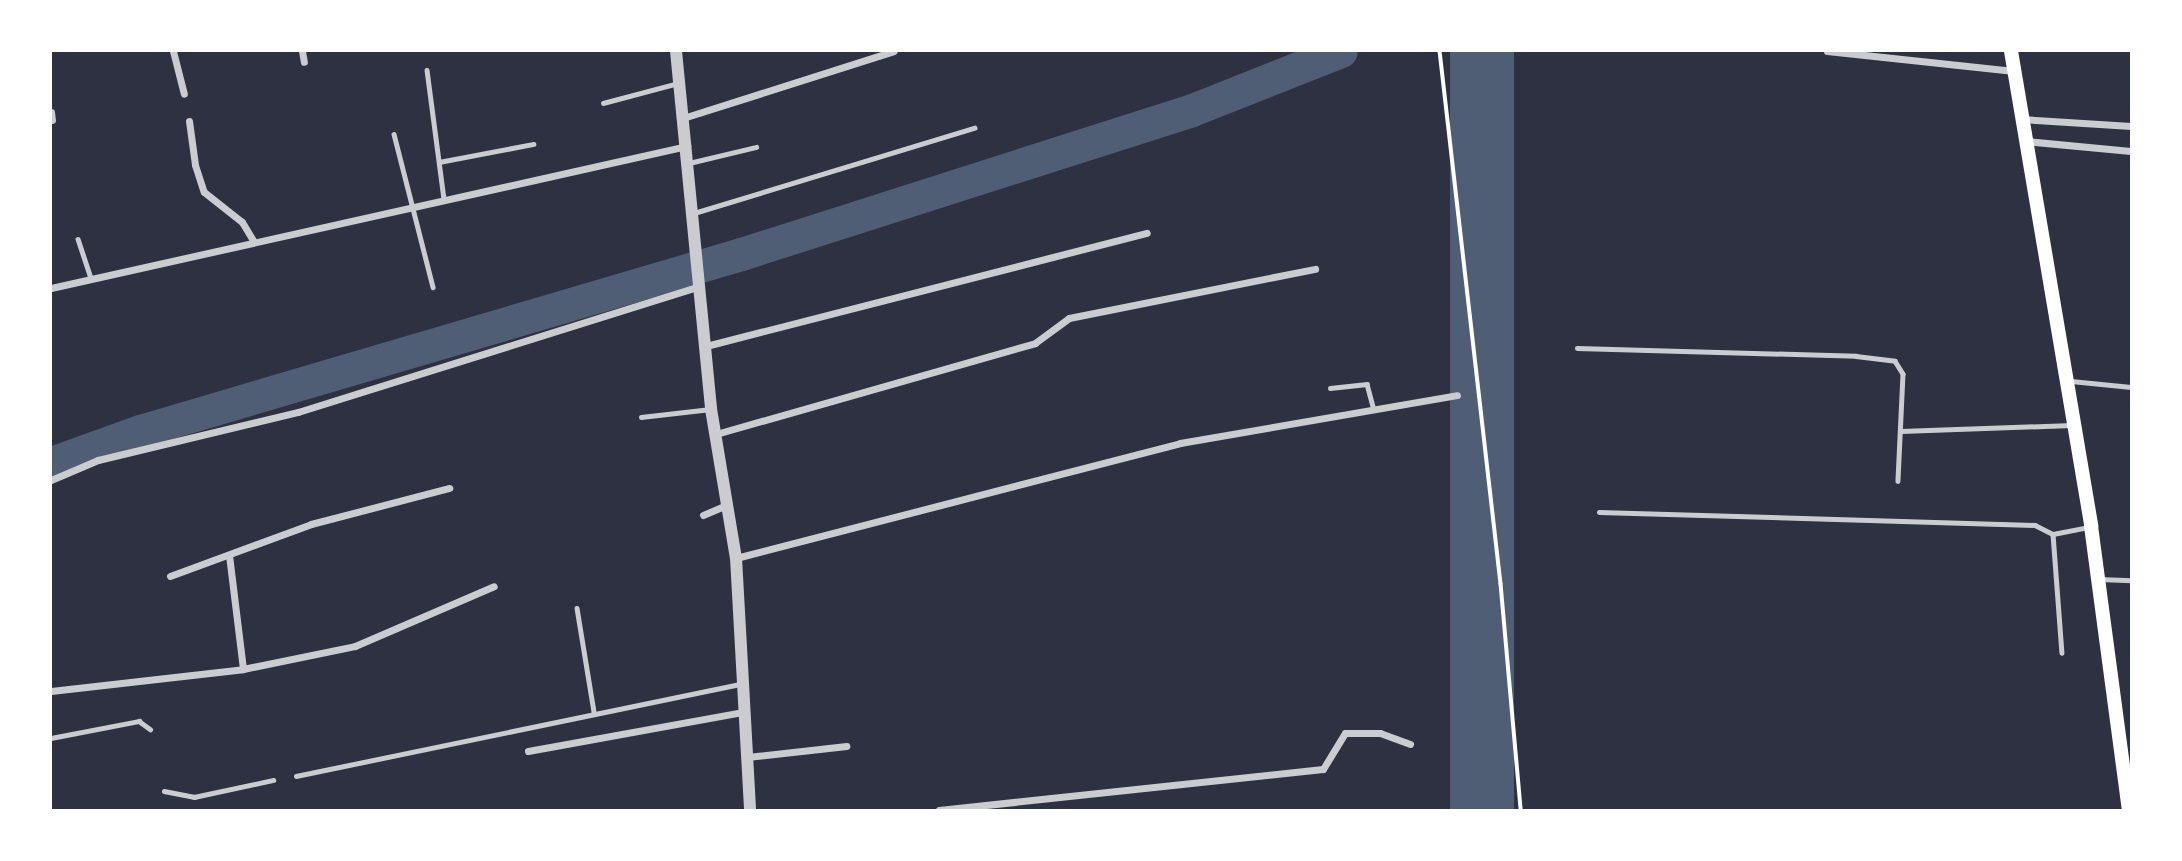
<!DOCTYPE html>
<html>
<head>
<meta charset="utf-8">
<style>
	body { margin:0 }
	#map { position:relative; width:2182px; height:861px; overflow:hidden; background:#2d3142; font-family:Helvetica,sans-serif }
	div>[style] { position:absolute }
	.water>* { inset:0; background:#4f5d75; transform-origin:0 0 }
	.river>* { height:33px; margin:-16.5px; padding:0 16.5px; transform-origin:16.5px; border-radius:16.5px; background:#4f5d75 }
	.path>* { height:3.5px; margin:-1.75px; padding:0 1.75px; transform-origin:1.75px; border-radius:1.75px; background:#fff }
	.service>* { height:4.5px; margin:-2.25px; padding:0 2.25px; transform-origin:2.25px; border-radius:2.25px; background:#caccd0 }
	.minor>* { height:7px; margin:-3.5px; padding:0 3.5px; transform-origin:3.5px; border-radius:3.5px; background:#caccd0 }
	.tertiary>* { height:12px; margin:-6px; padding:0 6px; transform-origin:6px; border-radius:6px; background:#caccd0 }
	.secondary>* { height:14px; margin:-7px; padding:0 7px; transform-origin:7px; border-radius:7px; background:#fff }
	span { translate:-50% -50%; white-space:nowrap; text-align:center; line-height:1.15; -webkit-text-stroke:5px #fff; paint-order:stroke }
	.frame { position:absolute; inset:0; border:52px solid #fff; pointer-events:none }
</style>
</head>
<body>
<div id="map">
	<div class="water">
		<div style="left:1450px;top:51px;width:64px;height:763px"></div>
	</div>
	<div class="river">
		<div style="left:51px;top:463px;width:95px;rotate:-19.8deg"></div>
		<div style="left:140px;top:431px;width:627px;rotate:-16.41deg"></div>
		<div style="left:741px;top:254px;width:473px;rotate:-17.7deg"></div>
		<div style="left:1192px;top:110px;width:160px;rotate:-21.6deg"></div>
	</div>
	<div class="path">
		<div style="left:1440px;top:51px;width:536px;rotate:83.47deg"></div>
		<div style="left:1501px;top:584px;width:227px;rotate:84.9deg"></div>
	</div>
	<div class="service">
		<div style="left:427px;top:70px;width:130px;rotate:82.5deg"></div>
		<div style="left:603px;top:103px;width:78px;rotate:-14.9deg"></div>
		<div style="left:394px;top:134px;width:158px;rotate:75.7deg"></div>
		<div style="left:439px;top:162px;width:96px;rotate:-10.8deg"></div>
		<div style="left:689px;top:163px;width:69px;rotate:-13.4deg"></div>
		<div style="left:694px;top:213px;width:293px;rotate:-16.9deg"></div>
		<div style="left:78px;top:239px;width:41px;rotate:71.6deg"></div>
		<div style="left:1577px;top:348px;width:279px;rotate:1.6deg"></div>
		<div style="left:1856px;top:356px;width:39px;rotate:7deg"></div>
		<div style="left:1895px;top:361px;width:15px;rotate:58deg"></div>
		<div style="left:1903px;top:374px;width:107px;rotate:92.7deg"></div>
		<div style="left:2071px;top:381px;width:60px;rotate:5.7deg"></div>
		<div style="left:1330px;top:388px;width:37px;rotate:-6deg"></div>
		<div style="left:1367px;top:384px;width:27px;rotate:75deg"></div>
		<div style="left:641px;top:417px;width:70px;rotate:-6.5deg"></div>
		<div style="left:1901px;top:431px;width:171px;rotate:-2deg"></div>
		<div style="left:1599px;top:512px;width:436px;rotate:1.7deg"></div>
		<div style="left:2035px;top:525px;width:20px;rotate:27deg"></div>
		<div style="left:2053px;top:534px;width:119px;rotate:85.7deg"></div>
		<div style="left:2053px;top:534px;width:38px;rotate:-11deg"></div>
		<div style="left:2099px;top:579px;width:32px;rotate:2deg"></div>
		<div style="left:577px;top:608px;width:105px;rotate:80.7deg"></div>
		<div style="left:51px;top:738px;width:90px;rotate:-10.9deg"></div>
		<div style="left:139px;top:721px;width:14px;rotate:36deg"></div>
		<div style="left:296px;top:776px;width:453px;rotate:-11.7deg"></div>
		<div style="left:164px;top:791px;width:31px;rotate:11deg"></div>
		<div style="left:194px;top:797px;width:81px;rotate:-12.1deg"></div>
	</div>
	<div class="minor">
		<div style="left:173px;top:51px;width:44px;rotate:75.7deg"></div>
		<div style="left:302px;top:51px;width:11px;rotate:80deg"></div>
		<div style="left:1827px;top:51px;width:188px;rotate:6.1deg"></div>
		<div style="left:51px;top:112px;width:8px;rotate:83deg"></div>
		<div style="left:683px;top:118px;width:221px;rotate:-17.6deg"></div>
		<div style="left:2021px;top:119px;width:110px;rotate:3.6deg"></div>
		<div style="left:189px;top:121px;width:44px;rotate:82.2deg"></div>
		<div style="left:195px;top:165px;width:28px;rotate:72deg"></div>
		<div style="left:204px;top:192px;width:48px;rotate:38.3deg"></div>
		<div style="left:242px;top:222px;width:23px;rotate:59deg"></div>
		<div style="left:2025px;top:141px;width:106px;rotate:5.4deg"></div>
		<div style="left:51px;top:288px;width:652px;rotate:-12.59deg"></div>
		<div style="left:706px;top:346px;width:455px;rotate:-14.4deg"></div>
		<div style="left:716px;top:434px;width:332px;rotate:-15.9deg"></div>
		<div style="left:1035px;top:343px;width:42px;rotate:-36.3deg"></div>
		<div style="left:1069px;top:318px;width:251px;rotate:-11.3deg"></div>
		<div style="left:51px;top:480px;width:51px;rotate:-23.1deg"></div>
		<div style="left:98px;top:460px;width:206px;rotate:-13.5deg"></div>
		<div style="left:298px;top:412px;width:421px;rotate:-17.4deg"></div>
		<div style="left:703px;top:515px;width:28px;rotate:-23deg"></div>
		<div style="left:229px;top:555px;width:115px;rotate:83deg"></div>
		<div style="left:736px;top:558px;width:459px;rotate:-14.5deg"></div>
		<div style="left:1180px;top:443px;width:281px;rotate:-9.8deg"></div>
		<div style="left:170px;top:576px;width:150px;rotate:-20.2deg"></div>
		<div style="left:311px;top:524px;width:143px;rotate:-14.6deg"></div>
		<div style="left:51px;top:691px;width:193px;rotate:-6.5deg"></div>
		<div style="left:243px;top:669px;width:114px;rotate:-11.6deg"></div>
		<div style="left:355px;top:646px;width:151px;rotate:-23.3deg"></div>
		<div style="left:528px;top:751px;width:219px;rotate:-10.3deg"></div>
		<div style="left:747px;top:757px;width:100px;rotate:-6.3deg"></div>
		<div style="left:939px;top:810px;width:386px;rotate:-6.1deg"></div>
		<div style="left:1323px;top:769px;width:42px;rotate:-58.6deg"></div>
		<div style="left:1345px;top:733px;width:35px"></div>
		<div style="left:1380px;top:733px;width:32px;rotate:20deg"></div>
	</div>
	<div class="tertiary">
		<div style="left:676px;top:51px;width:360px;rotate:84.4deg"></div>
		<div style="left:711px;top:409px;width:151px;rotate:80.5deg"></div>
		<div style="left:736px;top:558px;width:252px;rotate:86.8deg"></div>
	</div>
	<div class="secondary">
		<div style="left:2011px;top:51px;width:482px;rotate:80.4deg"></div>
		<div style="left:2091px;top:526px;width:287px;rotate:82.4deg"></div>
	</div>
	<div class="frame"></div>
</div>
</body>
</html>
